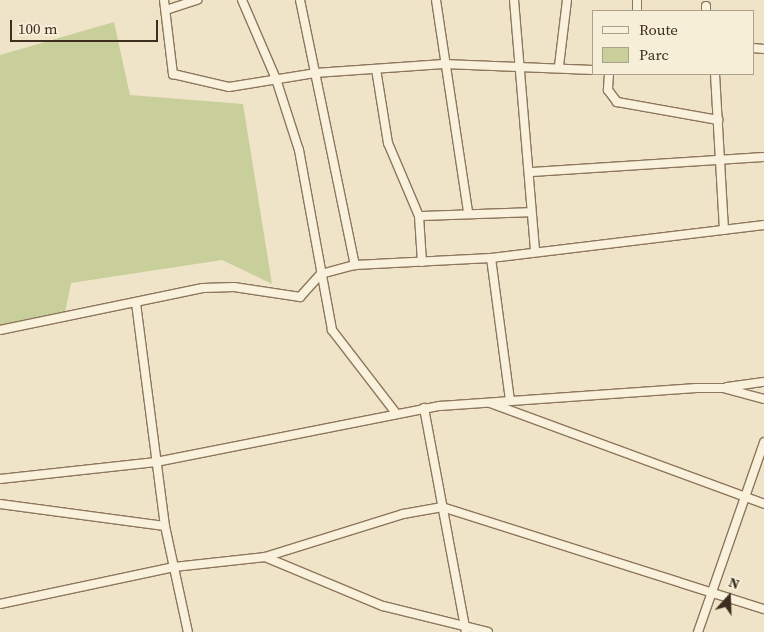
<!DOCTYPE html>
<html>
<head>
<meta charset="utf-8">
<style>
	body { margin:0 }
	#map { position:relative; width:764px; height:632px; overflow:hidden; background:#f0e4c8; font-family:"Source Serif 4",serif }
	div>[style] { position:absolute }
	.green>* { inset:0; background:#c9cf9b }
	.roads { filter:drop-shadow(1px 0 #8d765c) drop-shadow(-1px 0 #8d765c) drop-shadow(0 1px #8d765c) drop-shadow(0 -1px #8d765c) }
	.street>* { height:8px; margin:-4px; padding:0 4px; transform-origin:4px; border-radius:4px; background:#faf1dc }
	span { translate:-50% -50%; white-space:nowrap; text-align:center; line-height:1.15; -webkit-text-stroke:4.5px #f7eed8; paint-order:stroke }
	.legend { position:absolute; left:592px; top:10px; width:162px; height:65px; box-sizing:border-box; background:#f7eed8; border:1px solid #ada18e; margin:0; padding:6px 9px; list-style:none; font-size:15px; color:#3d2e20 }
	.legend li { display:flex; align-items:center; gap:10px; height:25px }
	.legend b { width:25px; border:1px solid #ada18e }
	.north { position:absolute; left:704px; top:572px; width:50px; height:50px; -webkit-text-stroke:4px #f7eed8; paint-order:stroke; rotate:20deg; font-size:14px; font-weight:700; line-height:20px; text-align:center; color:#3d2e20 }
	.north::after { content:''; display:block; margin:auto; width:18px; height:22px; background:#3d2e20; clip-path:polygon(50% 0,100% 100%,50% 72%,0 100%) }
	.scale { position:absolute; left:10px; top:20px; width:148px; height:22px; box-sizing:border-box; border:2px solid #3d2e20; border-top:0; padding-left:6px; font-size:15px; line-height:18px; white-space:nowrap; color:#3d2e20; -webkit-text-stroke:4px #f7eed8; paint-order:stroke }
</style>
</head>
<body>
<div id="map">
	<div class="green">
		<div style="clip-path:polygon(114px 22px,130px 95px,243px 104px,272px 284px,222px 260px,71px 283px,64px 318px,0 327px,0 55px)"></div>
	</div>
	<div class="roads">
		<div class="street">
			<div style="left:164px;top:0;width:75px;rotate:83.1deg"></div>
			<div style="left:173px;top:74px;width:57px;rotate:13.1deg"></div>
			<div style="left:229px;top:87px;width:87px;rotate:-9.2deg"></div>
			<div style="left:315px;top:73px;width:129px;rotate:-4deg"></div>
			<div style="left:444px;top:64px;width:149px;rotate:2.3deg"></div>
			<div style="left:242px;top:0;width:86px;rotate:66.7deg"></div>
			<div style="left:276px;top:79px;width:75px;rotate:72.1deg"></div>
			<div style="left:299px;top:150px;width:183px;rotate:79.6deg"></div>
			<div style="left:332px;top:330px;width:105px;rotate:52.4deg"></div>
			<div style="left:300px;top:0;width:271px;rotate:78.3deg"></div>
			<div style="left:436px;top:0;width:214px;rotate:81.4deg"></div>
			<div style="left:514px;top:0;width:253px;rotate:85.2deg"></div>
			<div style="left:637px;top:0;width:11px;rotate:90deg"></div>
			<div style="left:706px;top:6px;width:5px;rotate:90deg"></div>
			<div style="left:166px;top:10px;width:33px;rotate:-18deg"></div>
			<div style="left:753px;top:48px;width:11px;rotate:5deg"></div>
			<div style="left:559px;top:66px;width:66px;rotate:-83.1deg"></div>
			<div style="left:376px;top:69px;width:75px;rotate:80.8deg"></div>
			<div style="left:388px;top:143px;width:79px;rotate:67deg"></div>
			<div style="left:419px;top:216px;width:46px;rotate:86.3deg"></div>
			<div style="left:609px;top:74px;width:16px;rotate:94deg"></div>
			<div style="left:608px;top:90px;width:15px;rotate:53deg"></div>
			<div style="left:617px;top:102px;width:103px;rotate:10.1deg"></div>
			<div style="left:715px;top:74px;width:156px;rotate:86.7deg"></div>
			<div style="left:532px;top:172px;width:232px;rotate:-3.7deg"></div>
			<div style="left:419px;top:216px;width:112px;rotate:-2deg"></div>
			<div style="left:491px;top:258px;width:144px;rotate:82.4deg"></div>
			<div style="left:136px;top:303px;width:225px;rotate:82.6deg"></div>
			<div style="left:165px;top:526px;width:108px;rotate:77.8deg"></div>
			<div style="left:0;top:330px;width:207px;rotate:-11.7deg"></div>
			<div style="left:203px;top:288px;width:31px;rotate:-2deg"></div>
			<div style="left:234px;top:287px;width:67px;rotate:8.6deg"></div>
			<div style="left:300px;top:297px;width:31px;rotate:-48deg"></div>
			<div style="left:321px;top:274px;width:35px;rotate:-15deg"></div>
			<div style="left:355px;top:265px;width:136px;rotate:-2.9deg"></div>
			<div style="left:491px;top:258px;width:275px;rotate:-6.9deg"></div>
			<div style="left:727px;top:387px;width:37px;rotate:-8deg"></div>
			<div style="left:490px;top:403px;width:292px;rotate:20.2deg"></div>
			<div style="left:424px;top:408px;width:228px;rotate:79.4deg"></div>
			<div style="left:0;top:479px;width:157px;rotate:-6.2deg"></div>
			<div style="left:156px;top:462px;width:289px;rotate:-11.2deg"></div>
			<div style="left:440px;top:406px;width:257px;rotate:-4deg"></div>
			<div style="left:696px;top:388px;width:27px"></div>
			<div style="left:723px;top:388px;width:42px;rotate:15deg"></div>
			<div style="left:0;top:504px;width:166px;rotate:7.6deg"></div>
			<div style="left:265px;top:557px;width:145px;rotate:-17.3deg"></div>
			<div style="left:403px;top:514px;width:40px;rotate:-10deg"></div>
			<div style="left:442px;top:507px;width:338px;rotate:17.6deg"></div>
			<div style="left:0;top:604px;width:178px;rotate:-12deg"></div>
			<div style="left:174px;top:567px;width:92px;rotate:-6.3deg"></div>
			<div style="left:265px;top:557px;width:128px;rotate:22.6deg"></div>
			<div style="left:383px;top:606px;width:108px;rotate:13.9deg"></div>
			<div style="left:698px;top:632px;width:201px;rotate:-70.8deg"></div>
		</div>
	</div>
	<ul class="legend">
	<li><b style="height:6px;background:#faf1dc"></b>Route</li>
	<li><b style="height:14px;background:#c9cf9b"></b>Parc</li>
	</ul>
	<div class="north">N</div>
	<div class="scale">100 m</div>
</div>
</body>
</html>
